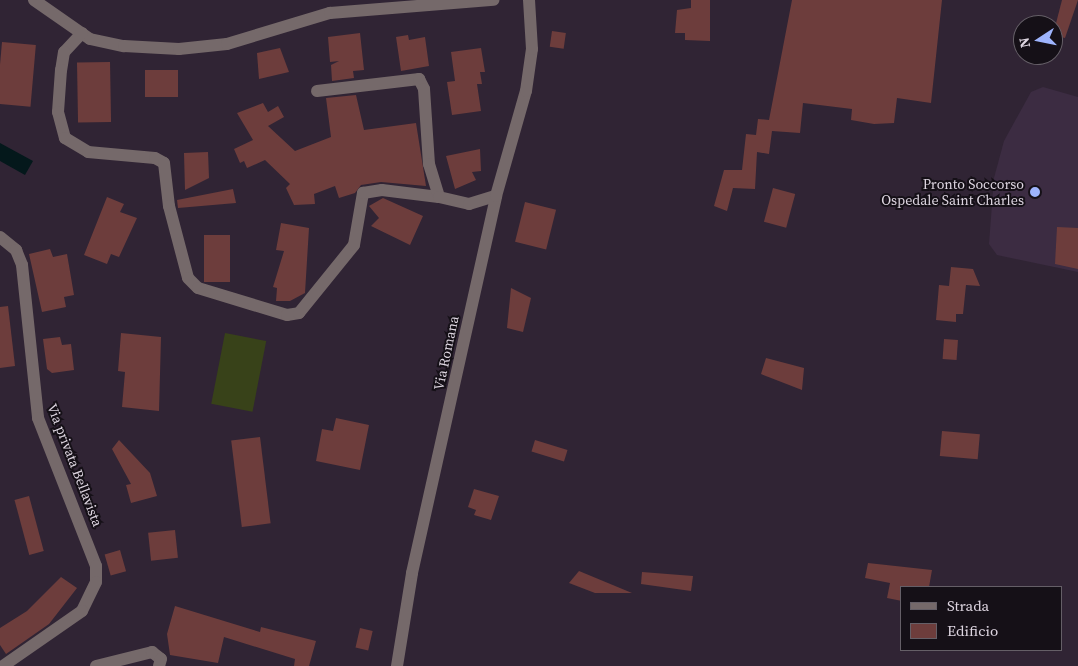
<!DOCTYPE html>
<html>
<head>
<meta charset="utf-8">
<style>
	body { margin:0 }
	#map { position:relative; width:1078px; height:666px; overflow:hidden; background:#302434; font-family:"Source Serif 4",serif }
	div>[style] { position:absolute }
	.built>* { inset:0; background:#3c2c42 }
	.green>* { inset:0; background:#384219; transform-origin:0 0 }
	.water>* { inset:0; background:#04181b }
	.building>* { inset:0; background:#6d3d3c; transform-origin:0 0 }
	.minor>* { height:12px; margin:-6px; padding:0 6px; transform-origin:6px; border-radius:6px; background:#75696a }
	.dots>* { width:14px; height:14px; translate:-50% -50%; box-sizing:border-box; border:2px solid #151017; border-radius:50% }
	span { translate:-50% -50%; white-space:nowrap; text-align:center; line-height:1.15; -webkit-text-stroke:4px #151017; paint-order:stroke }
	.poi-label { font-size:14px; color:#ddd5e0 }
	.right { translate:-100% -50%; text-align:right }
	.street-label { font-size:14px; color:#ddd5e0 }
	.legend { position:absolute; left:900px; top:586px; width:162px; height:65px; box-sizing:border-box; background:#151017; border:1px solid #655f67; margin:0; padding:6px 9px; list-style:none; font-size:15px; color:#ddd5e0 }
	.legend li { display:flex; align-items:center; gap:10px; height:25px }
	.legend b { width:25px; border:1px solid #655f67 }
	.north { position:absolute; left:1013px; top:15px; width:50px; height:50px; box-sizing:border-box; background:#151017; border:1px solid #655f67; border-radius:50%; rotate:259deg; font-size:14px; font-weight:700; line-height:20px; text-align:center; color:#ddd5e0 }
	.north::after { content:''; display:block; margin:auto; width:18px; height:22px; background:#9eb4fd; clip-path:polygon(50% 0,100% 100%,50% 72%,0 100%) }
</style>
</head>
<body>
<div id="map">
	<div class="built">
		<div style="clip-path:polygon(1043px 87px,1078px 97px,1078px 272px,997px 255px,989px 244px,994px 178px,1004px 141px,1031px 92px)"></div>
	</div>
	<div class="green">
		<div style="left:225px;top:333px;width:42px;height:72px;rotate:11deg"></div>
	</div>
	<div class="water">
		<div style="clip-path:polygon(0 143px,33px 161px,25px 175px,0 161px)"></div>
	</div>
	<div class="building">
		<div style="clip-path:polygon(691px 0,710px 0,710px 41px,685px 40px,685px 33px,675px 33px,677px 10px,691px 8px)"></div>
		<div style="clip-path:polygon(792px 0,942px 0,931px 103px,897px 98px,894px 123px,874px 124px,851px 120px,852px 109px,803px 103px,800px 133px,772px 131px,769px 154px,757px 152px,755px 189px,733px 188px,727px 211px,714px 206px,724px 170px,742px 170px,746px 134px,756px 135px,758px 119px,769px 120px)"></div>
		<div style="clip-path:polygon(1062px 0,1078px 0,1065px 38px,1053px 35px)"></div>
		<div style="left:552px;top:31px;width:14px;height:16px;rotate:8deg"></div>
		<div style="clip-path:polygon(360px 33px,364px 70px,353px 71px,354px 78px,332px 81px,331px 65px,339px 61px,330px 62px,328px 37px)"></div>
		<div style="clip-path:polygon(408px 35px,409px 40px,425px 37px,429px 66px,401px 71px,396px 37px)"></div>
		<div style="left:2px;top:42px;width:34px;height:62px;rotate:5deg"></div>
		<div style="clip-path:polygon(280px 48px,289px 72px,259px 79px,257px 53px)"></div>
		<div style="clip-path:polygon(481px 48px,485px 72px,480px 72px,482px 84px,477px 84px,481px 111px,452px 115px,447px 82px,455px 81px,451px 52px)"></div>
		<div style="left:110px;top:62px;width:60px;height:33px;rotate:89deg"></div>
		<div style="left:145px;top:70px;width:33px;height:27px"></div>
		<div style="clip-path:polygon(356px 95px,364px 130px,416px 123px,426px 186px,381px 182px,361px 185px,355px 193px,339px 198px,335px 186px,314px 194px,315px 204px,294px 205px,286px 188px,290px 184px,265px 160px,247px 168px,244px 161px,240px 163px,234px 149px,253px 140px,237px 113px,263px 103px,268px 112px,278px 106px,284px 117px,268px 126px,295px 151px,331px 137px,326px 98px)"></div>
		<div style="clip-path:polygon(480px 149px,481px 171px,472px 172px,476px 180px,455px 189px,446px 156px)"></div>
		<div style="clip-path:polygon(208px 152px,209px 178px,185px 190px,184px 153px)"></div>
		<div style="left:773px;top:188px;width:23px;height:35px;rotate:15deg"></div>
		<div style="clip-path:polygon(233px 189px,236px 203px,178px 208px,177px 200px)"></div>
		<div style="clip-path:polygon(107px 197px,124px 204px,120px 212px,137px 218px,119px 257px,111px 254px,107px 264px,84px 255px)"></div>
		<div style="clip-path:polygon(383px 198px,423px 216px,410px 245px,371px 226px,379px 218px,369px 206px)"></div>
		<div style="left:525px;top:202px;width:32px;height:41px;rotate:14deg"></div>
		<div style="clip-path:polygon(281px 223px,309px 228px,305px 293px,290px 301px,276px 301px,277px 288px,273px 287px,284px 251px,276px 250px)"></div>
		<div style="clip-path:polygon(1057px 227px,1078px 228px,1078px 269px,1055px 264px)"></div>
		<div style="left:204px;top:235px;width:26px;height:47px"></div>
		<div style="clip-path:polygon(50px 249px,53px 257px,67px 254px,74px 295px,64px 297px,66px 307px,42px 312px,29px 254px)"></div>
		<div style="clip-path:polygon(951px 267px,973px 269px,980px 286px,966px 285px,963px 314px,956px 314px,956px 322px,936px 320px,939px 285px,949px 286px)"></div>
		<div style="clip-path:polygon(511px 288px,531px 298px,523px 332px,507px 328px)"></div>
		<div style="clip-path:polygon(8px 306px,15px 366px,0 368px,0 307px)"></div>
		<div style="clip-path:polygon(121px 333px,161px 337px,159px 411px,122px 407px,125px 372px,118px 371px)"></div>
		<div style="clip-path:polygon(60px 337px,62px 345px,71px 344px,74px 370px,52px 373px,47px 369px,43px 339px)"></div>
		<div style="left:944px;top:339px;width:14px;height:20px;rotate:4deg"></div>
		<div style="clip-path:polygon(766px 358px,804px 368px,802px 390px,761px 374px)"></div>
		<div style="clip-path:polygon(336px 418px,369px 425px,360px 470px,316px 461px,322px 429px,333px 431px)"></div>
		<div style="left:942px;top:431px;width:38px;height:25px;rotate:5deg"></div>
		<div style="left:260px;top:437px;width:87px;height:29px;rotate:83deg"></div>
		<div style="clip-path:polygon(119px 440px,150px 473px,157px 496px,131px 503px,126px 485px,131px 484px,112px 449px)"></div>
		<div style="left:535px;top:440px;width:34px;height:12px;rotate:17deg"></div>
		<div style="clip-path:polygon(474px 489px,499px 496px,491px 520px,474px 515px,476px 510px,468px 507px)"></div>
		<div style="left:29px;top:496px;width:57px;height:15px;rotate:75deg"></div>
		<div style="left:175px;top:530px;width:28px;height:27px;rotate:84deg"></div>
		<div style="left:120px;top:550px;width:22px;height:16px;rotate:74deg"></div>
		<div style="clip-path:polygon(868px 563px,932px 570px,929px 587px,902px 587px,902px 601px,887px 598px,890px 583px,865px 578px)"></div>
		<div style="clip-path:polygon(579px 571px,632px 593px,595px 593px,569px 583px)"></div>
		<div style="clip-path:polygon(642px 572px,693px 576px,691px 591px,641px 584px)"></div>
		<div style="clip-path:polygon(61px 577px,77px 588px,49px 624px,6px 654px,0 645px,0 628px,27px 611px)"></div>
		<div style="clip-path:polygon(175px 606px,260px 632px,261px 627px,316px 641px,309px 666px,294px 666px,295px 659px,224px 637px,218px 663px,170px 655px,167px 634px)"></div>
		<div style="left:360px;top:628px;width:13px;height:20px;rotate:13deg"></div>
	</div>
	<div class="minor">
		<div style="left:34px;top:0;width:68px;rotate:34.9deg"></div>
		<div style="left:90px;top:39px;width:35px;rotate:12deg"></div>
		<div style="left:124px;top:46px;width:55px;rotate:3.1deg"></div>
		<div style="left:179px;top:49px;width:48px;rotate:-5.9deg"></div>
		<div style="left:227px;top:44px;width:108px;rotate:-16.8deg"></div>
		<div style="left:330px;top:13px;width:164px;rotate:-4.6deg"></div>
		<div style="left:82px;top:33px;width:26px;rotate:133deg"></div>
		<div style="left:64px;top:52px;width:18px;rotate:99deg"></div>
		<div style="left:61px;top:70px;width:42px;rotate:94.1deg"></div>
		<div style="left:58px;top:112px;width:27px;rotate:75deg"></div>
		<div style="left:65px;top:138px;width:27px;rotate:31deg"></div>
		<div style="left:88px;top:152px;width:67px;rotate:5.1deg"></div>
		<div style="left:155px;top:158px;width:10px;rotate:29deg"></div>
		<div style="left:164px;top:163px;width:43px;rotate:83.4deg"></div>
		<div style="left:169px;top:206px;width:74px;rotate:75.2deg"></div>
		<div style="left:188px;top:278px;width:14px;rotate:45deg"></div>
		<div style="left:198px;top:288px;width:93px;rotate:16.9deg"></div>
		<div style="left:287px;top:315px;width:12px;rotate:-9deg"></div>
		<div style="left:299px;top:313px;width:87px;rotate:-51deg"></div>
		<div style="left:354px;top:245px;width:53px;rotate:-80.2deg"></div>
		<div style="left:363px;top:193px;width:19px;rotate:-9deg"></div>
		<div style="left:382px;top:190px;width:57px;rotate:7deg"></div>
		<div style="left:317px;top:91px;width:103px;rotate:-6.7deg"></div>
		<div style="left:419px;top:79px;width:11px;rotate:63deg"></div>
		<div style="left:424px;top:89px;width:75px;rotate:86.2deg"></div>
		<div style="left:429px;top:164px;width:34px;rotate:73deg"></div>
		<div style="left:439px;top:197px;width:31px;rotate:13deg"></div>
		<div style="left:469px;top:204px;width:28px;rotate:-17deg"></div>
		<div style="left:0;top:237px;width:21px;rotate:39deg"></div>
		<div style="left:16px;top:250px;width:16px;rotate:68deg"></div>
		<div style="left:22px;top:265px;width:154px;rotate:84deg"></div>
		<div style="left:38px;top:418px;width:159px;rotate:68.6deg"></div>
		<div style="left:96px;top:566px;width:16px;rotate:90deg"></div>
		<div style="left:96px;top:582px;width:32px;rotate:116deg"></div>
		<div style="left:82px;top:611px;width:96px;rotate:145.2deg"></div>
		<div style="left:96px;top:666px;width:58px;rotate:-14deg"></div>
		<div style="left:152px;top:652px;width:11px;rotate:38deg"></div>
		<div style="left:161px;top:659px;width:7px;rotate:106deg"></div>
		<div style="left:397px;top:666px;width:94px;rotate:-80.8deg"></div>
		<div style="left:412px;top:573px;width:386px;rotate:-77.4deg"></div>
		<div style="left:496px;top:196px;width:109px;rotate:-74.1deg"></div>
		<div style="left:526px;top:91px;width:42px;rotate:-81.9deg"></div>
		<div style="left:532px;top:49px;width:49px;rotate:-93.5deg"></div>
	</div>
	<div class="dots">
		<div style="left:1035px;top:192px;background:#9eb4fd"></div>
	</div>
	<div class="poi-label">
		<span class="right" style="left:1024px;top:192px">Pronto Soccorso<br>Ospedale Saint Charles</span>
	</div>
	<div class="street-label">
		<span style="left:446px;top:353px;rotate:-78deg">Via Romana</span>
		<span style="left:75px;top:465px;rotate:69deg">Via privata Bellavista</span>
	</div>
	<ul class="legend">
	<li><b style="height:6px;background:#75696a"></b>Strada</li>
	<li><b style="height:14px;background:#6d3d3c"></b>Edificio</li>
	</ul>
	<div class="north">N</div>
</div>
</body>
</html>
